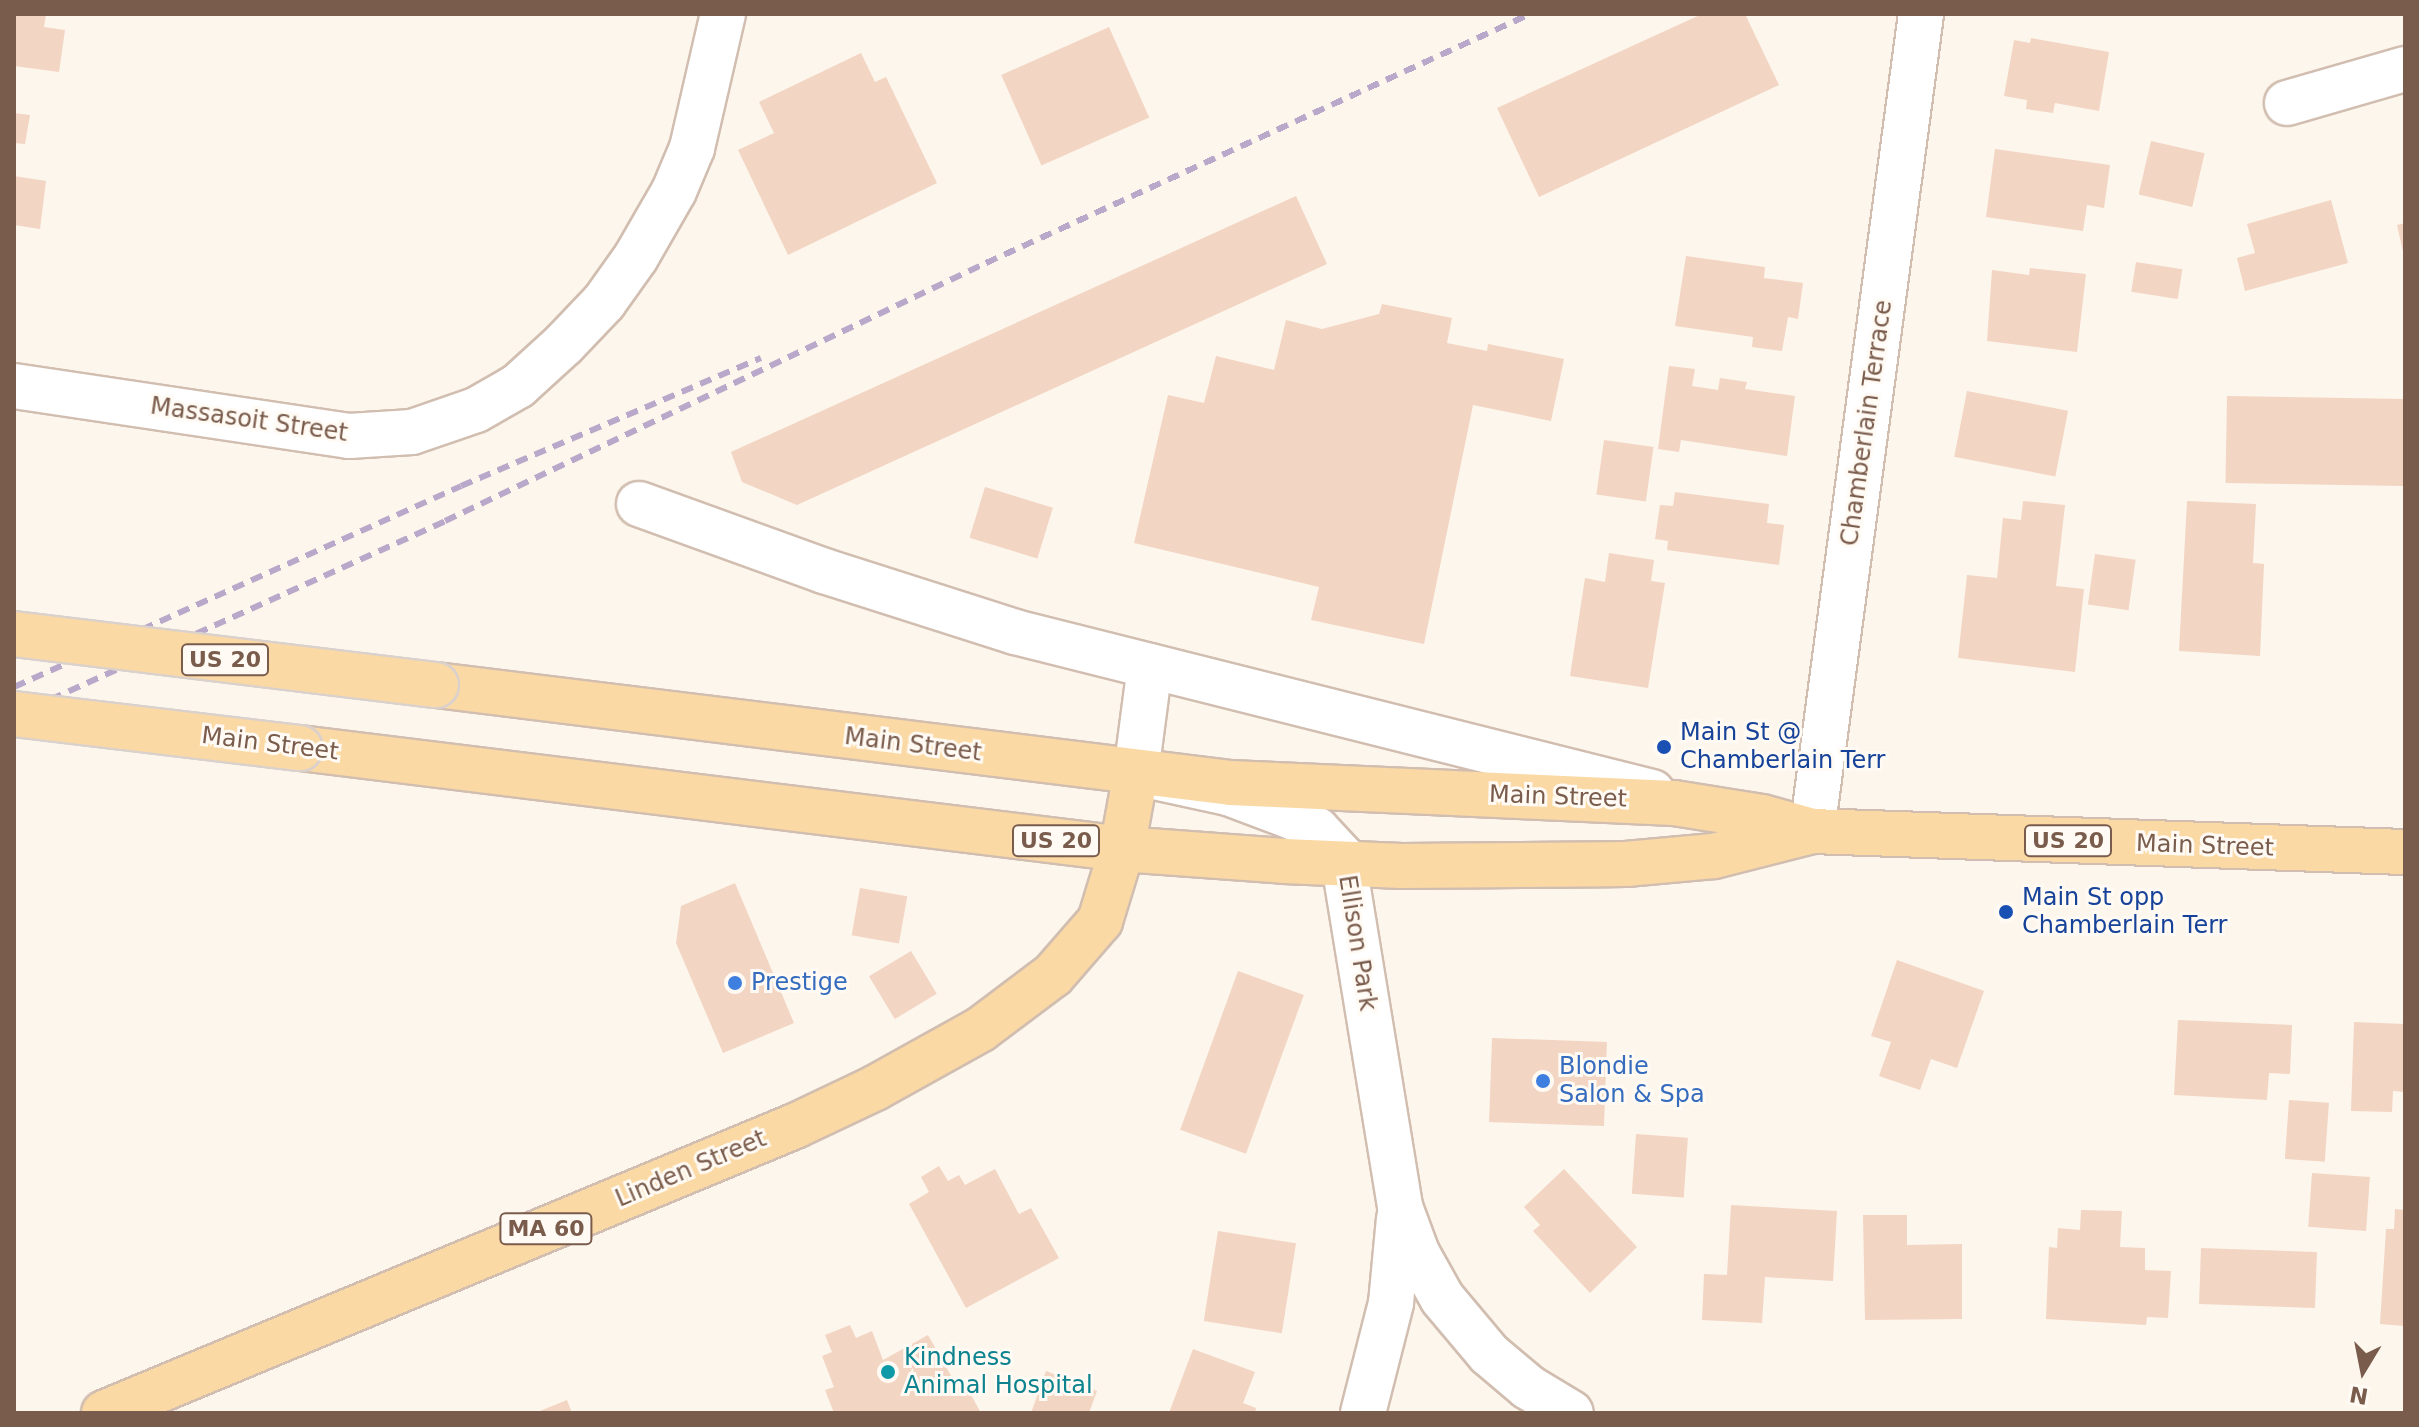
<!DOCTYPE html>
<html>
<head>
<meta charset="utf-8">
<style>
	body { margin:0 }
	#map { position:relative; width:2419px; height:1427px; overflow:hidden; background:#fdf6ec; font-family:"DejaVu Sans",sans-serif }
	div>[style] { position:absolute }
	.building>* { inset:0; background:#f3d5c3; transform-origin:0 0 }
	.roads { filter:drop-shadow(2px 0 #d1beb0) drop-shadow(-2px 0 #d1beb0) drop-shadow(0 2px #d1beb0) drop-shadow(0 -2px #d1beb0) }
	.minor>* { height:44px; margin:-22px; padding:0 22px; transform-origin:22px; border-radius:22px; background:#fff }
	.primary>* { height:44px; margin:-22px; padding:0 22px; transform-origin:22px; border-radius:22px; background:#fbd9a5 }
	.rail>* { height:6px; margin-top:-3px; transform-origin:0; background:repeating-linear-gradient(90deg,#b9a8c9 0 12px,transparent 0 20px) }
	.bridges { filter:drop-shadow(2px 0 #dad1cd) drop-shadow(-2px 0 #dad1cd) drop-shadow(0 2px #dad1cd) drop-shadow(0 -2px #dad1cd) }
	.primary-bridge>* { height:44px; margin:-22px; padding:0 22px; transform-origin:22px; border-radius:22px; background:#fbd9a5 }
	.dots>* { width:22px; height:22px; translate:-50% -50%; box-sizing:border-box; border:4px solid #fffaf3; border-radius:50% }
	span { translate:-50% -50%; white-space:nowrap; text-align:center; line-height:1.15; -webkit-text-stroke:6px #fffaf3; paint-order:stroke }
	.shield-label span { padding:2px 6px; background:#fffaf3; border:2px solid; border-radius:6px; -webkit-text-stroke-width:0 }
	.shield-label { font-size:22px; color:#7a5c4d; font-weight:700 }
	.street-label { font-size:24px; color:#7a5c4d }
	.transit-label { font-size:24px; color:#164399 }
	.left { translate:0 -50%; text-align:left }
	.shop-label { font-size:24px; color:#366cbe }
	.culture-label { font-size:24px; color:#0d838f }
	.frame { position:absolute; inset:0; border:16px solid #7a5c4d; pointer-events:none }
	.north { position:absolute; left:2323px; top:1331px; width:80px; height:80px; -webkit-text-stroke:6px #fffaf3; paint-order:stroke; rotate:190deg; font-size:22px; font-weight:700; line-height:32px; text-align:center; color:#7a5c4d }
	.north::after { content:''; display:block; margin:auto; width:28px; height:36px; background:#7a5c4d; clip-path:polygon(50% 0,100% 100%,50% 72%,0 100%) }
</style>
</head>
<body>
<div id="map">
	<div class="building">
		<div style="clip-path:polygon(14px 14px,46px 14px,44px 27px,65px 30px,59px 72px,14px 66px)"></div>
		<div style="clip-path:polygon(1702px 14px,1745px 14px,1779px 85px,1539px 197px,1497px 108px)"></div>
		<div style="left:1109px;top:27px;width:99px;height:118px;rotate:66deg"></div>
		<div style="clip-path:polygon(2031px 38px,2109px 52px,2099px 111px,2055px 103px,2053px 113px,2026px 109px,2027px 100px,2004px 96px,2014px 40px,2030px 43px)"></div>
		<div style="clip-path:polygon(861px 53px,875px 82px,886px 77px,937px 183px,788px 255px,738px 150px,774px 133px,759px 102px)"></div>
		<div style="clip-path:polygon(14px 113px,30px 115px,25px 144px,14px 143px)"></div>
		<div style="left:2151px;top:141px;width:55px;height:55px;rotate:13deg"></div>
		<div style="clip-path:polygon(1995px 149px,2110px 165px,2104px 208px,2087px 205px,2083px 231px,1986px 217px)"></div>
		<div style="clip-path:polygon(14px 176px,46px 181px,40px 229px,14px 225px)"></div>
		<div style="clip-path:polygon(1296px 196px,1327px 264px,797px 505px,742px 482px,731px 452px)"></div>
		<div style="clip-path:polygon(2331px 200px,2348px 263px,2245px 291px,2237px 258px,2255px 253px,2247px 224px)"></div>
		<div style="clip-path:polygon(2405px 223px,2405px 256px,2404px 256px,2397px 225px)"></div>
		<div style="clip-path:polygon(1686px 256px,1765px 267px,1764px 278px,1803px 283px,1798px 319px,1788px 317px,1782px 351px,1752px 347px,1753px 337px,1675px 326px)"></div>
		<div style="left:2136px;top:262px;width:47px;height:30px;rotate:9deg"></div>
		<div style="clip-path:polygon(2030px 268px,2086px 274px,2077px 352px,1987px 341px,1992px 270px,2029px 275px)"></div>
		<div style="clip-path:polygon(1382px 304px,1452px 318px,1447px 343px,1487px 351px,1488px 344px,1564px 359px,1551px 421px,1473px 405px,1424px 644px,1311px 620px,1319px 587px,1134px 543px,1168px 395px,1204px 403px,1216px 356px,1274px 370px,1286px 320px,1322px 329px,1379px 314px)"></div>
		<div style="clip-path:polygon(1669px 366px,1695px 369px,1692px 386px,1718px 390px,1720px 378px,1747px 382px,1745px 389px,1795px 396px,1787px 456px,1681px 440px,1679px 452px,1658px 449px)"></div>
		<div style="left:1967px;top:391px;width:103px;height:67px;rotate:11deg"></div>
		<div style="left:2227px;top:396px;width:178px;height:87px;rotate:1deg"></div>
		<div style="left:1604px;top:440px;width:50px;height:55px;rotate:8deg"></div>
		<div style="left:985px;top:487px;width:71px;height:53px;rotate:17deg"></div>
		<div style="clip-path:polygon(1675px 492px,1769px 504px,1767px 523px,1784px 525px,1779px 565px,1667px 550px,1668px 541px,1655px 539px,1660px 505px,1673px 506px)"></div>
		<div style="clip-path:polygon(2023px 501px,2065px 505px,2056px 586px,2084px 589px,2075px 672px,1958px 658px,1967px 575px,1997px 578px,2003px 518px,2021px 520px)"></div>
		<div style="clip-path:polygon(2187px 501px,2256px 504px,2253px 563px,2264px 564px,2260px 656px,2179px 651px)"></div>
		<div style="clip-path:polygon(1609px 553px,1654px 560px,1651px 581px,1665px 583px,1648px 688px,1570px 676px,1585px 578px,1605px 582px)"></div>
		<div style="left:2095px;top:554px;width:41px;height:51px;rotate:8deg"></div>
		<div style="clip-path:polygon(735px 883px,794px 1023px,723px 1053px,676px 943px,681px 906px)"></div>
		<div style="left:860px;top:888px;width:48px;height:48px;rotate:10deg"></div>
		<div style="left:911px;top:951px;width:50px;height:49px;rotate:59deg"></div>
		<div style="clip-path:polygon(1897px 960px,1984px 991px,1957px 1068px,1931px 1059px,1920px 1090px,1879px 1076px,1891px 1042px,1871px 1036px)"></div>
		<div style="left:1238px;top:971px;width:70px;height:169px;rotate:20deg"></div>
		<div style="clip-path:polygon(2178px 1020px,2292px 1025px,2290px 1074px,2269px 1073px,2267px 1100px,2174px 1095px)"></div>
		<div style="clip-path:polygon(2354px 1022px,2405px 1024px,2405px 1092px,2393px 1091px,2392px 1112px,2351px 1111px)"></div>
		<div style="left:1492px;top:1038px;width:115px;height:84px;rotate:2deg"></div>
		<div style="left:2289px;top:1100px;width:40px;height:59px;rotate:4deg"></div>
		<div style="left:1636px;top:1134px;width:52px;height:60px;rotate:4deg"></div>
		<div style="clip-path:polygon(939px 1166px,948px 1181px,959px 1175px,965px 1185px,995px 1169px,1019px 1214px,1031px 1208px,1059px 1258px,966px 1308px,909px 1204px,929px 1192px,921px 1177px)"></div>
		<div style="clip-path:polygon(1564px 1169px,1637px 1247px,1590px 1293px,1533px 1231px,1540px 1225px,1524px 1207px)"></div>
		<div style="left:2312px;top:1173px;width:58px;height:54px;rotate:4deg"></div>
		<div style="clip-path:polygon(1731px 1205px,1837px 1211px,1833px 1281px,1765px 1277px,1762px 1323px,1702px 1320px,1704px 1274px,1727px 1275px)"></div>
		<div style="clip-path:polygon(2395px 1209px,2405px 1210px,2405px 1326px,2380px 1324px,2386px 1229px,2394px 1229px)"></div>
		<div style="clip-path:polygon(2081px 1210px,2122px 1211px,2120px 1247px,2145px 1248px,2145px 1270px,2171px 1271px,2168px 1318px,2147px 1317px,2146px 1325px,2046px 1319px,2049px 1247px,2057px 1248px,2058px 1228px,2080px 1230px)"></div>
		<div style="clip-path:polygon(1863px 1215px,1907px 1215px,1907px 1245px,1962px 1244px,1962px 1319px,1865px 1320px)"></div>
		<div style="left:1218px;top:1231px;width:79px;height:91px;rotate:9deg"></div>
		<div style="left:2201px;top:1248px;width:116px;height:56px;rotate:2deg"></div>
		<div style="clip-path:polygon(850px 1325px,856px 1338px,872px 1331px,883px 1360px,928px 1335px,958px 1388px,965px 1384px,981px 1413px,834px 1413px,825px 1390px,834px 1387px,822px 1356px,832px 1352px,825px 1335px)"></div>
		<div style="clip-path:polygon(1193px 1349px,1255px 1372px,1243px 1403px,1256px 1408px,1255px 1413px,1169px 1413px)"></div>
		<div style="clip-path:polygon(1046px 1371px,1097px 1391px,1089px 1413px,1031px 1413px)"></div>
		<div style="clip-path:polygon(567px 1400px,572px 1413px,535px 1413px)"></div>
	</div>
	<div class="roads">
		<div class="minor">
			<div style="left:2287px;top:103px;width:123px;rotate:-16.1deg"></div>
			<div style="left:14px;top:386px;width:339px;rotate:8.5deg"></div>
			<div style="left:349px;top:436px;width:63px;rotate:-3.6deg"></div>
			<div style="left:412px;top:432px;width:68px;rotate:-19deg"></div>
			<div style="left:476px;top:410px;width:48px;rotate:-29.7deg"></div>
			<div style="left:518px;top:386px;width:62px;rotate:-42.4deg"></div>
			<div style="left:564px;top:344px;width:58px;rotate:-46.4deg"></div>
			<div style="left:604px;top:302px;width:55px;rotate:-54.6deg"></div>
			<div style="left:636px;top:257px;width:76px;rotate:-60.1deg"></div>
			<div style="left:674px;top:191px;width:47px;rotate:-67.3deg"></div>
			<div style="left:692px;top:148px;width:138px;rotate:-77deg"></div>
			<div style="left:639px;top:504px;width:197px;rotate:19.9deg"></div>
			<div style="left:824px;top:571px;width:201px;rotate:17.7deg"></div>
			<div style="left:1015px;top:632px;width:657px;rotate:14.1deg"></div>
			<div style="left:1150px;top:666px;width:108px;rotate:97.5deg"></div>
			<div style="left:1136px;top:773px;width:94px;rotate:12.3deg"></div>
			<div style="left:1228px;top:793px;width:68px;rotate:20.6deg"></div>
			<div style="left:1292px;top:817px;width:28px;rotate:27deg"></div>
			<div style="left:1317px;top:830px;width:38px;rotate:47deg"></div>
			<div style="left:1343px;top:858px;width:354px;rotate:80.7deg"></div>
			<div style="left:1400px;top:1207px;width:49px;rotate:69.7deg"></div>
			<div style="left:1417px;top:1253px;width:51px;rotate:60.9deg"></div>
			<div style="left:1442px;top:1298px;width:73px;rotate:50deg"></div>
			<div style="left:1489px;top:1354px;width:51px;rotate:40.2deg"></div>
			<div style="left:1528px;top:1387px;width:50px;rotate:31.2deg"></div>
			<div style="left:1812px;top:831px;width:824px;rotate:-82.4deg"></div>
			<div style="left:1363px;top:1413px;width:114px;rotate:-75.7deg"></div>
			<div style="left:1391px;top:1303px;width:84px;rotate:-84.6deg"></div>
		</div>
		<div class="primary">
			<div style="left:436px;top:685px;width:801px;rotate:7.03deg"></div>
			<div style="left:1231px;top:783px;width:443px;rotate:2.6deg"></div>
			<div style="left:1674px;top:803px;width:89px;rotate:9deg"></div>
			<div style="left:1762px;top:817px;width:52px;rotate:15.6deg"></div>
			<div style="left:1812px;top:831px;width:593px;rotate:2.03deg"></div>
			<div style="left:300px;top:748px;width:828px;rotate:7deg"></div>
			<div style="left:1122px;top:849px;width:162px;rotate:4.2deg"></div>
			<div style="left:1284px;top:861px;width:118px;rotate:2.4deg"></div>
			<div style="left:1402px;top:866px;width:224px;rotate:-0.5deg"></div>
			<div style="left:1626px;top:864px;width:88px;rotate:-5.2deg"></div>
			<div style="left:1714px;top:856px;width:101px;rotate:-14.3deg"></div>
			<div style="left:104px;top:1413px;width:748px;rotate:-22.56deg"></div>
			<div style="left:795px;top:1126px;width:89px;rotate:-25.4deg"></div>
			<div style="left:875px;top:1088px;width:121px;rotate:-29.1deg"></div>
			<div style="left:981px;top:1029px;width:90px;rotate:-36.9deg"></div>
			<div style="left:1053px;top:975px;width:72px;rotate:-49deg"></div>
			<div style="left:1100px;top:921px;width:75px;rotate:-73deg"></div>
			<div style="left:1122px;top:849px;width:77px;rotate:-79.6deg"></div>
		</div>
	</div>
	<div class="rail">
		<div style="left:14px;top:687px;width:490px;rotate:-24.2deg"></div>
		<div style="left:461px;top:486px;width:326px;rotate:-23.1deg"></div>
		<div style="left:14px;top:716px;width:473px;rotate:-24.3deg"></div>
		<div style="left:445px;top:521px;width:599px;rotate:-25.5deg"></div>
		<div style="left:986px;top:263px;width:598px;rotate:-24.59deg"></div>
	</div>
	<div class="bridges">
		<div class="primary-bridge">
			<div style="left:14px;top:634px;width:425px;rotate:6.9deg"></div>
			<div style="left:14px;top:714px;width:288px;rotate:6.8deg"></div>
		</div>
	</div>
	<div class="dots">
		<div style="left:1664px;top:747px;background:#1a4fb4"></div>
		<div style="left:2006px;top:912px;background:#1a4fb4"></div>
		<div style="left:735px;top:983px;background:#3f7fe0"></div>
		<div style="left:1543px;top:1081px;background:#3f7fe0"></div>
		<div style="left:888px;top:1372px;background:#0f9aa8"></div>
	</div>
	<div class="shield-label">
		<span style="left:225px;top:660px">US 20</span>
		<span style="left:1056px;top:841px">US 20</span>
		<span style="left:2068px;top:841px">US 20</span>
		<span style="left:546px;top:1229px">MA 60</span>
	</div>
	<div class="street-label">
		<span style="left:249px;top:420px;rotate:8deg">Massasoit Street</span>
		<span style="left:1867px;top:423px;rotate:-82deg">Chamberlain Terrace</span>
		<span style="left:270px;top:744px;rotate:7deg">Main Street</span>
		<span style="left:913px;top:745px;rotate:7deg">Main Street</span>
		<span style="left:1558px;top:797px;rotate:2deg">Main Street</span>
		<span style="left:2205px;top:846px;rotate:2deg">Main Street</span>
		<span style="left:1357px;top:943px;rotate:81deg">Ellison Park</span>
		<span style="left:691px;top:1169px;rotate:-23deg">Linden Street</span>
	</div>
	<div class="transit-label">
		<span class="left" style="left:1680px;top:747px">Main St @<br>Chamberlain Terr</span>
		<span class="left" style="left:2022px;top:912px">Main St opp<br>Chamberlain Terr</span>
	</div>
	<div class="shop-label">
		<span class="left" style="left:751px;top:983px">Prestige</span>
		<span class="left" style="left:1559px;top:1081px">Blondie<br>Salon &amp; Spa</span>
	</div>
	<div class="culture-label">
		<span class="left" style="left:904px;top:1372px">Kindness<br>Animal Hospital</span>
	</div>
	<div class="frame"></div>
	<div class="north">N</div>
</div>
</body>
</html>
